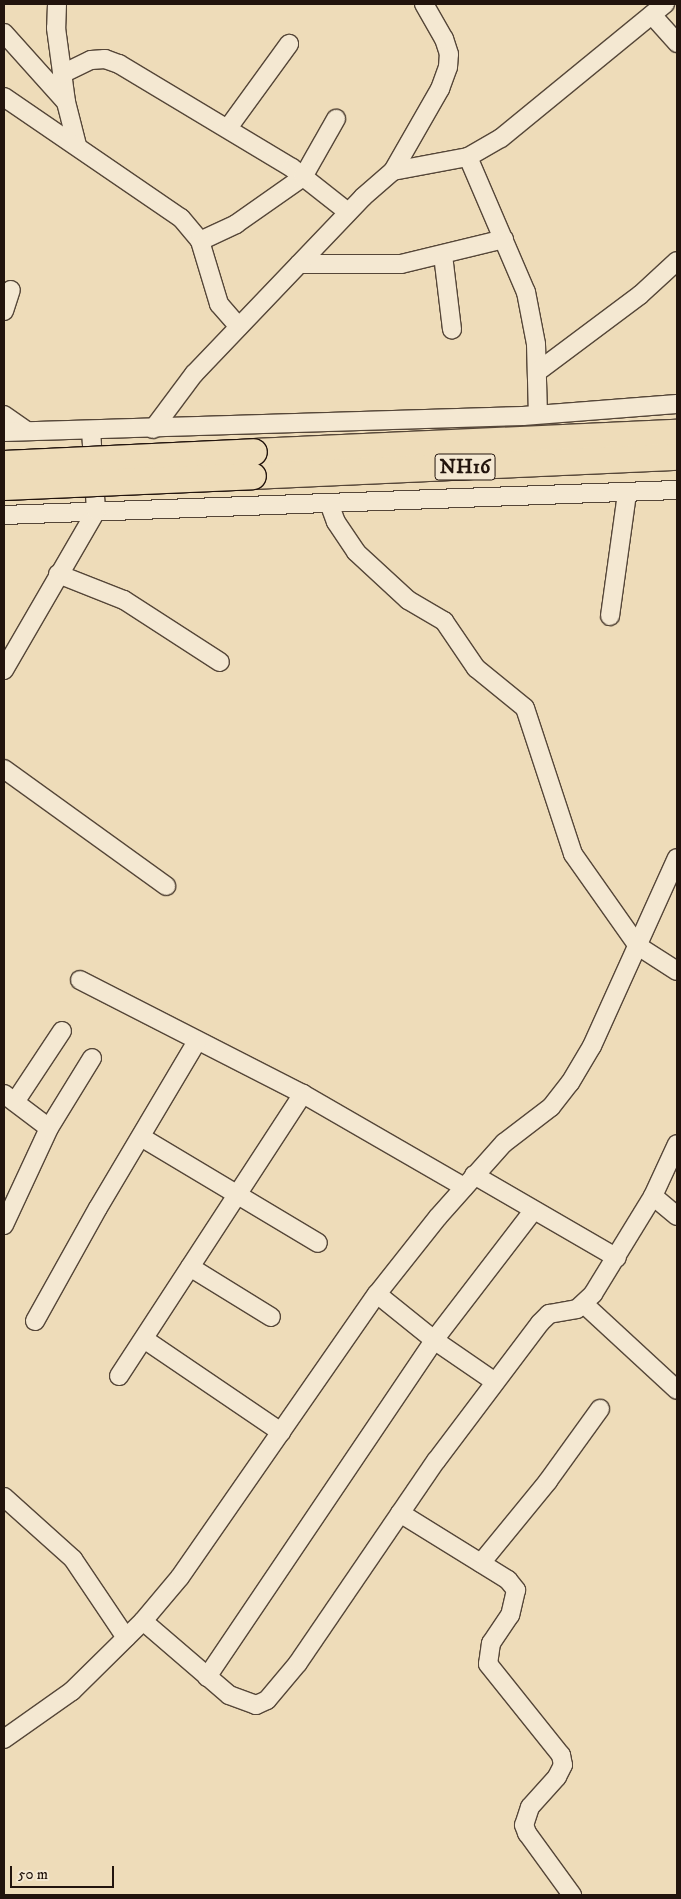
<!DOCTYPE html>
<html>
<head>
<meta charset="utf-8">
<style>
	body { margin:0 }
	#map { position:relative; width:681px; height:1899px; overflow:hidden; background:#eedcb9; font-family:"IM FELL DW Pica",serif }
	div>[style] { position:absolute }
	.roads { filter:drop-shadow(1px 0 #554638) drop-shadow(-1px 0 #554638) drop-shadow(0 1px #554638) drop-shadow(0 -1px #554638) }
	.minor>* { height:18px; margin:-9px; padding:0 9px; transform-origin:9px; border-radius:9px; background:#f4e8d2 }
	.highway>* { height:26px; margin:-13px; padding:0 13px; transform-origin:13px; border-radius:13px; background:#eedcb9 }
	.bridges { filter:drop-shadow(1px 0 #22140d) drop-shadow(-1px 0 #22140d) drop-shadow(0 1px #22140d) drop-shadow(0 -1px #22140d) }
	.highway-bridge>* { height:26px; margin:-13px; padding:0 13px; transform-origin:13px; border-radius:13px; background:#eedcb9 }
	span { translate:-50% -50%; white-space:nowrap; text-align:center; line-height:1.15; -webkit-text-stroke:4.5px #f4e8d2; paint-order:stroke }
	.shield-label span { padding:1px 4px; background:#f4e8d2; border:1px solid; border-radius:4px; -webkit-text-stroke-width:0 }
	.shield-label { font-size:20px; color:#22140d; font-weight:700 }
	.frame { position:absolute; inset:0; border:5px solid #22140d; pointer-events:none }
	.scale { position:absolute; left:10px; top:1866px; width:104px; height:22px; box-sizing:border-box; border:2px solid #22140d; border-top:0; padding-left:6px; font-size:15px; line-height:18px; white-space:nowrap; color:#22140d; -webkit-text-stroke:4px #f4e8d2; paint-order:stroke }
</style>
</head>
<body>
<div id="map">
	<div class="roads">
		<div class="minor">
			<div style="left:57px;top:4px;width:24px;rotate:92deg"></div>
			<div style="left:56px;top:28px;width:75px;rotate:82.3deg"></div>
			<div style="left:66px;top:102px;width:44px;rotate:75.7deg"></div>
			<div style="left:652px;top:15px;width:38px;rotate:48deg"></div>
			<div style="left:4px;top:33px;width:91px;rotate:48.1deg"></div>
			<div style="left:62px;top:74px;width:32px;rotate:-26deg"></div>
			<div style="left:91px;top:60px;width:14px;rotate:-4deg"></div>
			<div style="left:105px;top:59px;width:15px;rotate:20deg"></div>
			<div style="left:119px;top:64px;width:202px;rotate:31deg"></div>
			<div style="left:292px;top:168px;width:71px;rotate:38.2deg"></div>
			<div style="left:4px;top:97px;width:214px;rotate:34.4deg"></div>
			<div style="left:181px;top:218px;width:30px;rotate:50deg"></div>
			<div style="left:200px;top:241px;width:66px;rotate:73.2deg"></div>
			<div style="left:219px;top:304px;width:30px;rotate:49deg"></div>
			<div style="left:228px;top:128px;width:104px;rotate:-54deg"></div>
			<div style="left:468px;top:157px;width:147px;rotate:66.8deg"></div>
			<div style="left:526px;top:292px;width:53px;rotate:79.1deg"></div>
			<div style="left:536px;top:344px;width:70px;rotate:88.4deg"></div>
			<div style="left:393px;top:171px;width:95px;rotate:-60.2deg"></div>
			<div style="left:440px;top:89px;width:23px;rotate:-70deg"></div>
			<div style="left:448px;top:67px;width:13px;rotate:-86deg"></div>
			<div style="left:449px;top:54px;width:16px;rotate:-108deg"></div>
			<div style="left:444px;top:39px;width:40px;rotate:-119.7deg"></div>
			<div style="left:200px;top:241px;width:40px;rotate:-25deg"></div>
			<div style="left:236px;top:224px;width:82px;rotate:-35deg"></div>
			<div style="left:303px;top:177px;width:67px;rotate:-60.4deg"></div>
			<div style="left:443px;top:255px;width:75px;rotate:83.1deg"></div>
			<div style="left:299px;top:264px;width:102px"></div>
			<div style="left:401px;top:264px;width:106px;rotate:-13.6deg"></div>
			<div style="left:4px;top:311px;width:22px;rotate:-72deg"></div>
			<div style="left:537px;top:372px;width:129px;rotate:-36.8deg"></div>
			<div style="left:640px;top:295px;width:50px;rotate:-42.6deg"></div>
			<div style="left:4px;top:415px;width:28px;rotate:35deg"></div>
			<div style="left:153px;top:429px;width:69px;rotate:-53.3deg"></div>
			<div style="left:194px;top:374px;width:245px;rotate:-46.3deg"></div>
			<div style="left:363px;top:197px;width:40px;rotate:-41deg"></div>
			<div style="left:393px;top:171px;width:76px;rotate:-10.6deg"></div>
			<div style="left:468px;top:157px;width:38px;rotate:-30deg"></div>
			<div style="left:501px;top:138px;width:212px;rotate:-39.3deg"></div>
			<div style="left:4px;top:432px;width:519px;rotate:-1.77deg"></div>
			<div style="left:523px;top:416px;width:154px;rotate:-4.5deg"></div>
			<div style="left:329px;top:503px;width:20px;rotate:70deg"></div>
			<div style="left:336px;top:522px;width:36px;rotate:56deg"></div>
			<div style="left:356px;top:552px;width:71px;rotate:42.7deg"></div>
			<div style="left:408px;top:600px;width:42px;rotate:30.3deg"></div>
			<div style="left:444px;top:621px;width:57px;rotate:55.8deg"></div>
			<div style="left:476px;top:668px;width:63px;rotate:39.2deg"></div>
			<div style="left:525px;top:708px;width:154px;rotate:71.8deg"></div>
			<div style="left:573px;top:854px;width:113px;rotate:54.8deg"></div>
			<div style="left:638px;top:946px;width:46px;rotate:32.7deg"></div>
			<div style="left:4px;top:515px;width:673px;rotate:-2.13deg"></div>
			<div style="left:58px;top:574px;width:71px;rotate:21.5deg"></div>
			<div style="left:124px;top:600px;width:114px;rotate:32.9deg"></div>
			<div style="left:610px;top:616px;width:124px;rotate:-82.1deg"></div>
			<div style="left:4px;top:670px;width:184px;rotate:-59.9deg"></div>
			<div style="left:96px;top:511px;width:81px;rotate:-93.5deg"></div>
			<div style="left:4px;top:769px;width:200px;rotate:35.8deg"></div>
			<div style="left:80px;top:980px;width:250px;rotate:27.1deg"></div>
			<div style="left:303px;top:1094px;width:186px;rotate:30deg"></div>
			<div style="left:4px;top:1094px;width:56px;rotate:37.1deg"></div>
			<div style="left:15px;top:1102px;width:85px;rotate:-56.5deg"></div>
			<div style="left:141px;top:1137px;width:206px;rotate:30.9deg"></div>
			<div style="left:474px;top:1175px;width:165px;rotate:30.1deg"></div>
			<div style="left:653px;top:1196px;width:31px;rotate:40deg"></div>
			<div style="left:4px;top:1225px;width:107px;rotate:-65.1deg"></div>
			<div style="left:49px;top:1128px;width:82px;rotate:-58.4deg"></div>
			<div style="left:190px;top:1267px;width:95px;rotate:31.7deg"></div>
			<div style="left:377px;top:1294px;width:73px;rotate:38.9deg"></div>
			<div style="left:434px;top:1340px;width:74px;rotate:34.5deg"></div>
			<div style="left:585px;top:1305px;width:125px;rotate:42.7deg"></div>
			<div style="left:35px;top:1321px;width:129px;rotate:-60.9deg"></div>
			<div style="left:98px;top:1208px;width:194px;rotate:-59.3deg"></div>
			<div style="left:144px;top:1339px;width:166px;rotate:34.2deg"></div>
			<div style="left:119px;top:1376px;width:337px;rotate:-56.9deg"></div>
			<div style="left:4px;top:1497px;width:93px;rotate:41.9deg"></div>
			<div style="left:73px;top:1559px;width:95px;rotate:56.1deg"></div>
			<div style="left:400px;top:1513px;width:127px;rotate:31.8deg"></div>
			<div style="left:508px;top:1580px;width:13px;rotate:51deg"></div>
			<div style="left:516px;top:1590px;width:26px;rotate:103deg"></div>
			<div style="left:510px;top:1615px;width:34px;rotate:124deg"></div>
			<div style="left:491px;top:1643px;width:21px;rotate:98deg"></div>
			<div style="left:488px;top:1664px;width:117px;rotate:51.3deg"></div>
			<div style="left:561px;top:1755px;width:10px;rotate:79deg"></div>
			<div style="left:563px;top:1765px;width:13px;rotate:117deg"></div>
			<div style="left:557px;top:1777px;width:40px;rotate:132deg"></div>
			<div style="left:530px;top:1807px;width:19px;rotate:108deg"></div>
			<div style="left:524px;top:1825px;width:9px;rotate:69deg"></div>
			<div style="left:527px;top:1833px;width:77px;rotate:54deg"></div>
			<div style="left:481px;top:1563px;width:106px;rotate:-50.7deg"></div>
			<div style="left:548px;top:1481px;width:89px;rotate:-54.2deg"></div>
			<div style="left:143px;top:1621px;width:113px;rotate:40.7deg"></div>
			<div style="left:229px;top:1695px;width:29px;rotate:20deg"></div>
			<div style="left:256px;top:1705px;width:12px;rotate:-24deg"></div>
			<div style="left:267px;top:1700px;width:48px;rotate:-50deg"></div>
			<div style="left:298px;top:1663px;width:245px;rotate:-55.7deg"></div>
			<div style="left:436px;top:1461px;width:173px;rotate:-53deg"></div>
			<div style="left:540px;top:1323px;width:13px;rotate:-45deg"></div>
			<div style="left:549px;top:1314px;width:28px;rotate:-10deg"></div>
			<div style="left:577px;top:1309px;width:22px;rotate:-43deg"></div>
			<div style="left:593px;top:1294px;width:115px;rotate:-58.5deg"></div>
			<div style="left:653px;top:1196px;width:57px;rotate:-65.2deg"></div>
			<div style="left:207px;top:1677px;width:406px;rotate:-56deg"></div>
			<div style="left:434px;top:1340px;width:163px;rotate:-52.5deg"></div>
			<div style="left:4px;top:1739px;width:83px;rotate:-35.2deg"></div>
			<div style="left:72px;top:1691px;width:100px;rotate:-44.6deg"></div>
			<div style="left:143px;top:1621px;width:57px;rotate:-49.9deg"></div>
			<div style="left:180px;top:1577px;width:345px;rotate:-55.2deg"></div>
			<div style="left:377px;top:1294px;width:98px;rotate:-51.6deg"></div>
			<div style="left:438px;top:1217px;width:99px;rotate:-48.3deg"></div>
			<div style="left:504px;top:1143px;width:59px;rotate:-37.5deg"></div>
			<div style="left:551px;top:1107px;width:31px;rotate:-52deg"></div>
			<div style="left:570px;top:1083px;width:43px;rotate:-59.3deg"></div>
			<div style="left:592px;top:1046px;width:206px;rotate:-65.7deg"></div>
		</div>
		<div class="highway">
			<div style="left:254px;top:452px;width:423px;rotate:-2.6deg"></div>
			<div style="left:253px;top:476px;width:424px;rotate:-2.6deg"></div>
		</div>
	</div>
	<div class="bridges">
		<div class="highway-bridge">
			<div style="left:4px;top:464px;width:250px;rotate:-2.7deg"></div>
			<div style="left:4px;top:487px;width:249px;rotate:-2.5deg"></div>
		</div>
	</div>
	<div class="shield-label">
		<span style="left:465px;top:467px">NH16</span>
	</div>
	<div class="frame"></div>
	<div class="scale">50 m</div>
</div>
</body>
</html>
